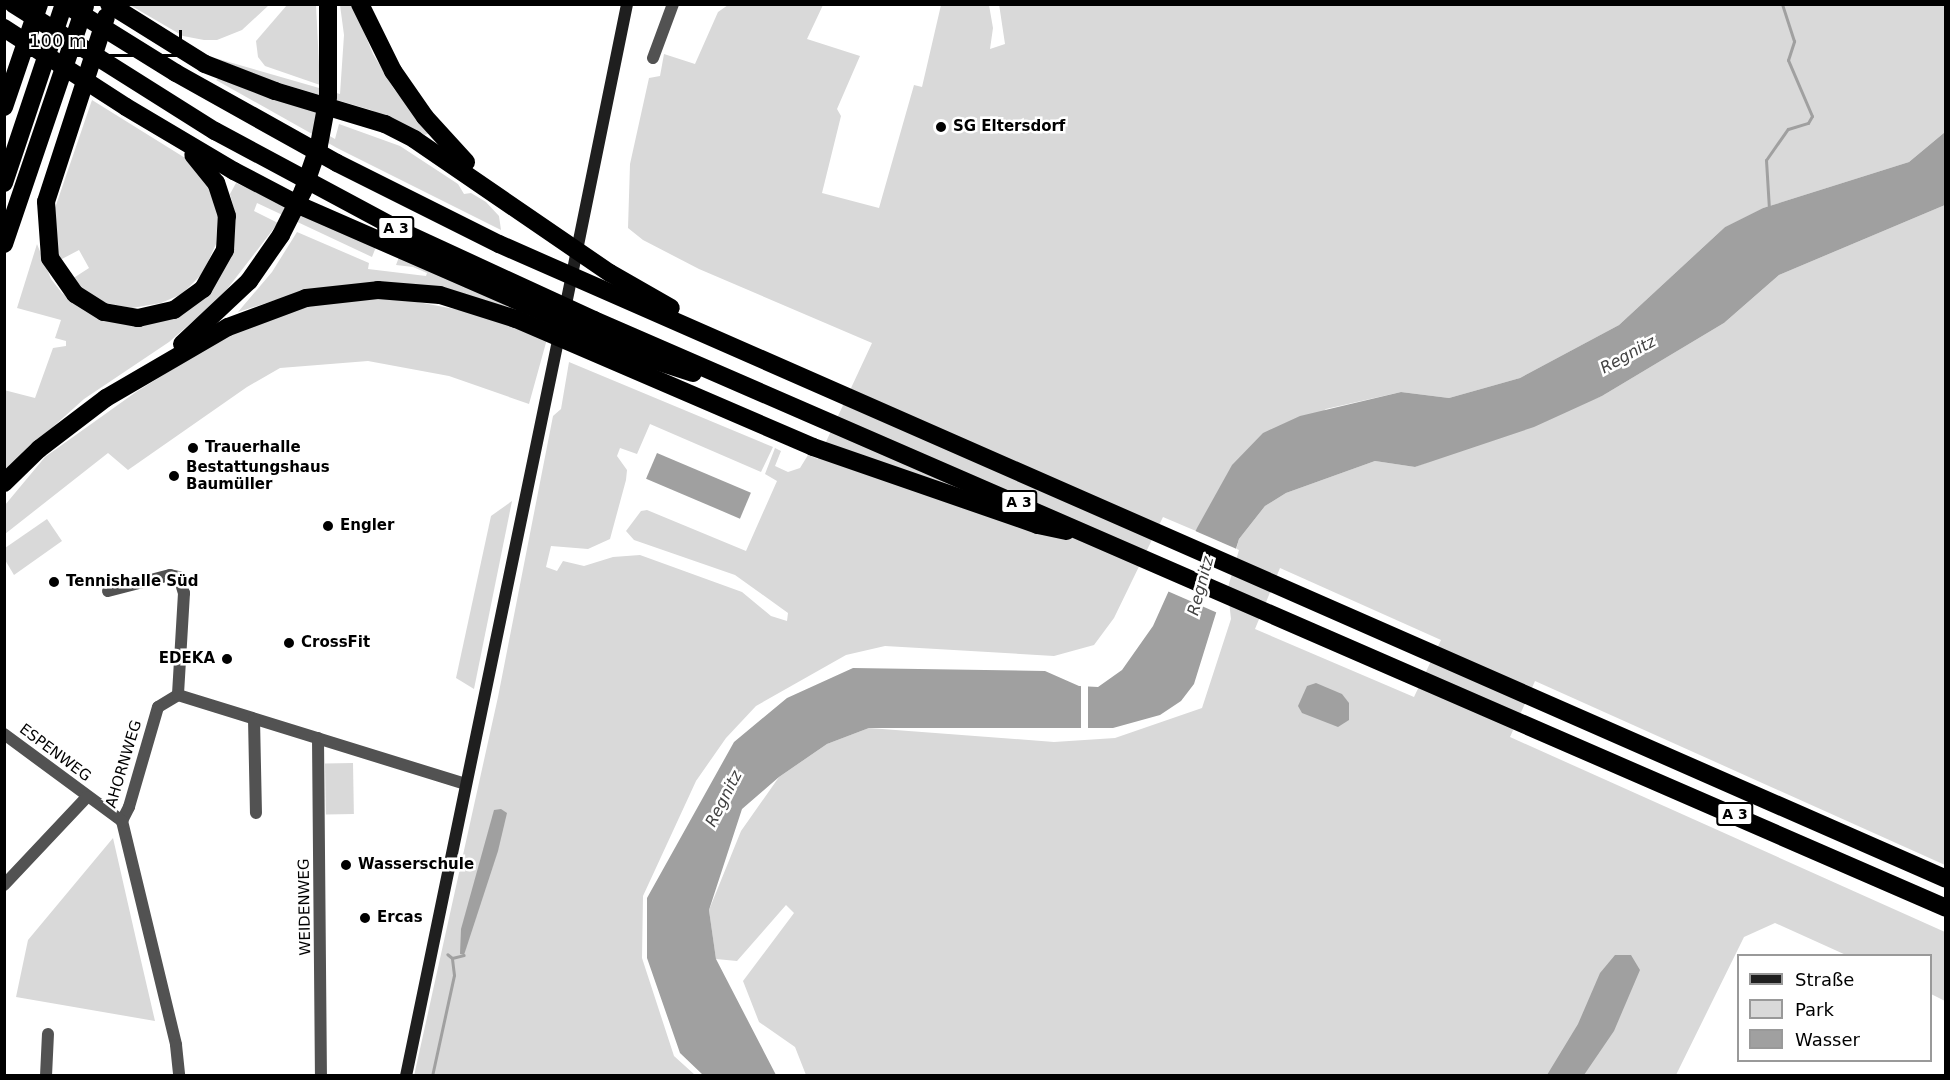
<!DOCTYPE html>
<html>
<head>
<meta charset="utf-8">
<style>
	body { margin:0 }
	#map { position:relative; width:1950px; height:1080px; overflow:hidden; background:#fff; font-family:"DejaVu Sans",sans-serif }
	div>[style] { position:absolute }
	.green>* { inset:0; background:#d9d9d9; transform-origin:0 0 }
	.water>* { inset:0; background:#a0a0a0; transform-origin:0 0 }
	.pier>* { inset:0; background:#fff; transform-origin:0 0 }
	.stream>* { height:3px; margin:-1.5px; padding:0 1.5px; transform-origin:1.5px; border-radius:1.5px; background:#a0a0a0 }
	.street>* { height:12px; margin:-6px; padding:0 6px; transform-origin:6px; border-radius:6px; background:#525252 }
	.secondary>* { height:12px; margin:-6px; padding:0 6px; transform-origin:6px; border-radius:6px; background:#1f1f1f }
	.highway>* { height:18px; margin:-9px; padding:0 9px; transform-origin:9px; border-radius:9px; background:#000 }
	.dots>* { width:16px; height:16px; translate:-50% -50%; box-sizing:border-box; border:3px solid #fff; border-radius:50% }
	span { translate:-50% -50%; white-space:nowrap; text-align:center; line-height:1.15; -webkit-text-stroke:5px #fff; paint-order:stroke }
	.shield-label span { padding:2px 4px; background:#fff; border:2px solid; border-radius:4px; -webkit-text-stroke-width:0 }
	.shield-label { font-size:14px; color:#000; font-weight:700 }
	.poi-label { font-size:15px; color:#000; font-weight:700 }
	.left { translate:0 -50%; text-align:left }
	.right { translate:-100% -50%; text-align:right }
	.street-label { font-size:15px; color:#000 }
	.water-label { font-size:16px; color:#414141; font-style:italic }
	.frame { position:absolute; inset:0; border:6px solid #000; pointer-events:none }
	.legend { position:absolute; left:1737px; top:954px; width:195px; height:108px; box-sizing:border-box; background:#fff; border:2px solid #999; margin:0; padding:8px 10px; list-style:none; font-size:18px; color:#000 }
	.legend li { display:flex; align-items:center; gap:12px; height:30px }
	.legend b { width:30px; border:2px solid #999 }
	.scale { position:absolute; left:18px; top:30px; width:164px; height:27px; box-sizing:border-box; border:3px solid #000; border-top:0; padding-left:8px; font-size:18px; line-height:21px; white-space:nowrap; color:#000; -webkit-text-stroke:4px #fff; paint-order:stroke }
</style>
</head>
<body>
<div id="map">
	<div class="green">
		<div style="clip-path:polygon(999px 4px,1945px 5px,1945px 132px,1909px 162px,1763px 208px,1725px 227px,1619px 325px,1520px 378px,1449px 398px,1401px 392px,1326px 409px,1196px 531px,1163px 517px,1114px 618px,1094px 645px,1054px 656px,885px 646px,846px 655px,756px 706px,726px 738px,696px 781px,643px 896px,642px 958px,674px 1056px,695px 1075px,414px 1076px,498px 697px,553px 416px,561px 409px,569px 362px,773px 447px,761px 472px,650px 424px,637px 454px,620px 448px,617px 456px,627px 470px,626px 480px,610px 539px,588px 549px,551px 546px,546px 567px,557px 571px,563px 561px,584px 566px,613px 557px,640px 555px,742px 592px,771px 616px,787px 621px,788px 613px,735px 575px,634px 540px,626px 531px,641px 511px,647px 510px,746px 551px,777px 481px,765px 474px,775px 448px,781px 451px,775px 466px,788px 472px,800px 468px,808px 455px,818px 459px,872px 343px,699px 269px,643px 240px,628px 228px,630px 164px,649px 78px,660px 76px,664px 54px,695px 64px,718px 12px,728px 5px,823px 5px,807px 39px,860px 56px,837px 109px,841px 116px,822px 193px,879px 208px,914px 85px,922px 87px,941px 5px,989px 5px,993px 28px,990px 49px,1005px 44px)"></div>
		<div style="clip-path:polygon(130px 5px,269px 5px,242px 30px,217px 40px,204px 40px,183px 36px)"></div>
		<div style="clip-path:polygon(287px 5px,316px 5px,320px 85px,265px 66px,258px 57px,256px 41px)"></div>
		<div style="clip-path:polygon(340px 5px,353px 5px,373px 54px,394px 89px,429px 133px,425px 135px,371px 110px,269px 80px,215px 58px,340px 94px,344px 35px)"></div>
		<div style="clip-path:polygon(219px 78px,317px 110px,314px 127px,335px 139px,339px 124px,400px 146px,458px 184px,464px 194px,471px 193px,486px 202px,499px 216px,501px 230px,337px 148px,216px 80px)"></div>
		<div style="clip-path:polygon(92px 100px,190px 161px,209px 187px,218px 212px,216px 244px,203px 273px,182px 294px,161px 303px,132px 308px,106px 303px,87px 294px,72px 279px,89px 268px,79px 250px,60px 260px,57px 253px,55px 208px)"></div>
		<div style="clip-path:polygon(236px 183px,376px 247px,372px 257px,257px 203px,254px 211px,278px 223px,221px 297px,169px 342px,84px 399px,5px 470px,4px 390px,35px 398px,53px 348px,66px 346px,66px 341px,55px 338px,61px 320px,17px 308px,37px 244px,51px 279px,62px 293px,77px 305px,121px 323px,217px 282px,229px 258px,234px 209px,230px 194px)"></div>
		<div style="clip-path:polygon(evenodd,1945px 205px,1945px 865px,1535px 681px,1510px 737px,1945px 932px,1945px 1001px,1931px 994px,1930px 956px,1846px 955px,1775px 923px,1744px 937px,1676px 1075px,806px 1075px,795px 1047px,759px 1022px,743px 981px,794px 913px,786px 905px,737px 961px,716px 959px,709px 910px,741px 831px,779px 777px,827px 744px,869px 728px,1054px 742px,1115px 738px,1202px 708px,1231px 619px,1227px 583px,1239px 539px,1265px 506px,1286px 493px,1375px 461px,1415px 467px,1602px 396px,1724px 323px,1779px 275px,1945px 205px,1280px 568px,1441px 640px,1414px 697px,1255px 629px,1280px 568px)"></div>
		<div style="clip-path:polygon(297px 232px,369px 263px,368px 269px,426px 276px,427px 273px,413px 267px,396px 265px,399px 257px,534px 316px,369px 283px,310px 289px,238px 312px,272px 272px)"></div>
		<div style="clip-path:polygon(397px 298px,475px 313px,547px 339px,529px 404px,449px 376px,368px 361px,280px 368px,247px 387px,128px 470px,108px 453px,5px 534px,5px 505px,45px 457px,136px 392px,202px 351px,245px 325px,276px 315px,334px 300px)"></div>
		<div style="clip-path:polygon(512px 501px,474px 689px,456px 678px,491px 516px)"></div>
		<div style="clip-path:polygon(47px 519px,62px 541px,14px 575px,5px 560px,5px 548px)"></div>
		<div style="left:353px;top:763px;width:51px;height:28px;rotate:89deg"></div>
		<div style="clip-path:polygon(113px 838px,136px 939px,155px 1021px,16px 997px,28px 940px)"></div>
	</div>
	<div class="water">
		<div style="clip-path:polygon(1945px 132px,1945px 205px,1779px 275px,1724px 323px,1602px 396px,1534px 427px,1415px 467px,1375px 461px,1286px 493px,1265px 506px,1239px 539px,1194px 684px,1181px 701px,1160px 715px,1113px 728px,869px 728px,827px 744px,779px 777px,742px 809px,709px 910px,716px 959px,776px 1075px,703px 1075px,680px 1053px,647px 958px,647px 898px,734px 742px,787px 698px,853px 668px,1045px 671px,1079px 686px,1098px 687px,1122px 670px,1153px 626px,1197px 528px,1232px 465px,1263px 433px,1300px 416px,1401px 392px,1449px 398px,1520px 378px,1619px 325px,1725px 227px,1763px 208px,1909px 162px)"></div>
		<div style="left:657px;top:453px;width:102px;height:28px;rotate:23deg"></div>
		<div style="clip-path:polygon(1316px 683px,1342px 694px,1349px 703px,1349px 720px,1338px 727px,1302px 713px,1298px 706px,1307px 686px)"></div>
		<div style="clip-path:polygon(501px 809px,507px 813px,498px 851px,464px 955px,460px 954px,461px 929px,494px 810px)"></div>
		<div style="clip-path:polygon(1615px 955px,1631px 955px,1640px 970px,1614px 1031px,1584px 1075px,1547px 1075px,1578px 1024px,1600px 973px)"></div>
	</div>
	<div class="pier">
		<div style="clip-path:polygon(1193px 530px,1239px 550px,1220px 614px,1165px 590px)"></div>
		<div style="left:1081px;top:683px;width:7px;height:48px"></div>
	</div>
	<div class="stream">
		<div style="left:1769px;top:209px;width:49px;rotate:-93.5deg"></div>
		<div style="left:1766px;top:160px;width:38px;rotate:-55deg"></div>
		<div style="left:1788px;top:129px;width:21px;rotate:-17deg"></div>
		<div style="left:1808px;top:123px;width:8px;rotate:-60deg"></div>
		<div style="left:1812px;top:116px;width:61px;rotate:-113.2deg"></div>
		<div style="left:1788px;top:60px;width:20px;rotate:-72deg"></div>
		<div style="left:1794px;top:41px;width:39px;rotate:-108deg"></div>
		<div style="left:452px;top:958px;width:12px;rotate:-14deg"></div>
		<div style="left:432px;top:1076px;width:103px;rotate:-77.7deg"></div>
		<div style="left:454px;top:975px;width:17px;rotate:-97deg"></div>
		<div style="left:452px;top:958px;width:6px;rotate:-141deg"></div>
	</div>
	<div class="street">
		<div style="left:653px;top:58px;width:58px;rotate:-69.7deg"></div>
		<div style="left:108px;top:591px;width:64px;rotate:-14.5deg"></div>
		<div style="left:170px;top:575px;width:9px;rotate:13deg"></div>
		<div style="left:179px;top:577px;width:17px;rotate:73deg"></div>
		<div style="left:184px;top:593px;width:102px;rotate:93.4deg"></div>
		<div style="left:178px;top:695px;width:23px;rotate:149deg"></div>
		<div style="left:158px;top:707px;width:104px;rotate:106.2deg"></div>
		<div style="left:129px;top:807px;width:16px;rotate:117deg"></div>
		<div style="left:122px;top:821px;width:230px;rotate:76.4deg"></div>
		<div style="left:176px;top:1045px;width:31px;rotate:84deg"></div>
		<div style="left:178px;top:695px;width:301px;rotate:17.2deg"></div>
		<div style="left:254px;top:719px;width:94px;rotate:88.8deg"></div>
		<div style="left:4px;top:734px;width:147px;rotate:36.4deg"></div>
		<div style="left:318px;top:738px;width:338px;rotate:89.5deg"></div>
		<div style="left:4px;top:885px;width:121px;rotate:-46.7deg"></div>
		<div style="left:46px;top:1076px;width:42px;rotate:-87.3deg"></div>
	</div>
	<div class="secondary">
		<div style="left:564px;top:314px;width:316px;rotate:-78.5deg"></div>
		<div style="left:406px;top:1076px;width:761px;rotate:-78.32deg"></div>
	</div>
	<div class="highway">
		<div style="left:13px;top:4px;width:239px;rotate:32.2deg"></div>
		<div style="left:215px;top:131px;width:216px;rotate:28.2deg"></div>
		<div style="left:405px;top:233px;width:208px;rotate:24.7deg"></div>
		<div style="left:594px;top:320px;width:1474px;rotate:23.5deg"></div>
		<div style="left:65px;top:4px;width:131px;rotate:31.9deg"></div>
		<div style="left:176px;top:73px;width:184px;rotate:29.2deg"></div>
		<div style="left:337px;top:163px;width:181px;rotate:26.6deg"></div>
		<div style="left:499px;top:244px;width:1580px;rotate:23.69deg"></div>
		<div style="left:109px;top:4px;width:113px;rotate:32deg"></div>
		<div style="left:205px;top:64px;width:75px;rotate:21.1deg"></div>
		<div style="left:275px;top:91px;width:115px;rotate:16.7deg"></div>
		<div style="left:385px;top:124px;width:33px;rotate:27deg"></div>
		<div style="left:414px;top:139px;width:237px;rotate:34.4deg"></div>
		<div style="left:610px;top:273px;width:70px;rotate:29.8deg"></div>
		<div style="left:360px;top:4px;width:75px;rotate:63.8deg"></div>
		<div style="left:393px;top:71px;width:56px;rotate:55.2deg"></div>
		<div style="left:425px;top:117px;width:61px;rotate:47.7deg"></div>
		<div style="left:106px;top:17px;width:194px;rotate:108deg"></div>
		<div style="left:46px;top:202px;width:56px;rotate:85.9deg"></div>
		<div style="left:50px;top:258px;width:44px;rotate:55.2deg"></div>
		<div style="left:75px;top:294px;width:34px;rotate:32deg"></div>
		<div style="left:104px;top:312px;width:35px;rotate:10deg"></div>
		<div style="left:138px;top:318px;width:37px;rotate:-13deg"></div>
		<div style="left:174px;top:310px;width:36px;rotate:-36deg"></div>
		<div style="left:203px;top:289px;width:45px;rotate:-60.6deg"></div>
		<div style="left:225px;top:250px;width:34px;rotate:-87deg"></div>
		<div style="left:227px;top:216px;width:35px;rotate:-108deg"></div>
		<div style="left:216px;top:183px;width:36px;rotate:-129deg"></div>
		<div style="left:4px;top:28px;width:145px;rotate:32.9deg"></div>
		<div style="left:126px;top:107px;width:126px;rotate:30.7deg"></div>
		<div style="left:234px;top:171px;width:78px;rotate:27.6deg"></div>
		<div style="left:303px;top:207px;width:382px;rotate:23.6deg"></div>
		<div style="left:653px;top:360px;width:42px;rotate:18deg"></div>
		<div style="left:4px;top:107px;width:109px;rotate:-71.2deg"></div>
		<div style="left:4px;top:183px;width:189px;rotate:-71.5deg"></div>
		<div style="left:4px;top:244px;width:251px;rotate:-71.2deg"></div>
		<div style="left:182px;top:344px;width:92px;rotate:-43.2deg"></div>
		<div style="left:249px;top:281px;width:56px;rotate:-55.2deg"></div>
		<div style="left:281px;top:235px;width:49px;rotate:-63.4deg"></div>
		<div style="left:303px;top:191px;width:49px;rotate:-70.8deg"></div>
		<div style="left:319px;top:145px;width:49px;rotate:-79.4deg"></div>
		<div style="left:328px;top:97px;width:93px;rotate:-90deg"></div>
		<div style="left:4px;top:483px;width:49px;rotate:-44.2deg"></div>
		<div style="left:39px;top:449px;width:84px;rotate:-37.3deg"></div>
		<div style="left:106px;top:398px;width:141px;rotate:-30.2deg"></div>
		<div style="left:228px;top:327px;width:83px;rotate:-20.4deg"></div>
		<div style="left:306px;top:298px;width:72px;rotate:-6.3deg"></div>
		<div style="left:378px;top:290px;width:62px;rotate:4.6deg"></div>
		<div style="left:440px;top:295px;width:80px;rotate:17.5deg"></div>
		<div style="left:516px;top:319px;width:323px;rotate:23.3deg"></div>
		<div style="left:813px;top:447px;width:238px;rotate:19.1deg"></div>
		<div style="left:1038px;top:525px;width:29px;rotate:12deg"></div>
	</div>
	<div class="dots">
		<div style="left:941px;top:127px;background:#000"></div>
		<div style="left:193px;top:448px;background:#000"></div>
		<div style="left:174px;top:476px;background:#000"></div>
		<div style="left:328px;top:526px;background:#000"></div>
		<div style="left:54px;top:582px;background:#000"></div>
		<div style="left:289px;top:643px;background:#000"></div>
		<div style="left:227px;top:659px;background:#000"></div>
		<div style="left:346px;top:865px;background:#000"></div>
		<div style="left:365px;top:918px;background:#000"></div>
	</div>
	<div class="shield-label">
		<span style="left:396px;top:228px">A 3</span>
		<span style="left:1019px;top:502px">A 3</span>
		<span style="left:1735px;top:814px">A 3</span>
	</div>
	<div class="poi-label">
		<span class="left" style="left:953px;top:127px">SG Eltersdorf</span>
		<span class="left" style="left:205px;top:448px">Trauerhalle</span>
		<span class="left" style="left:186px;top:476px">Bestattungshaus<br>Baumüller</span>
		<span class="left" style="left:340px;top:526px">Engler</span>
		<span class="left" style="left:66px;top:582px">Tennishalle Süd</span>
		<span class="left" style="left:301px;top:643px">CrossFit</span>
		<span class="right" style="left:215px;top:659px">EDEKA</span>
		<span class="left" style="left:358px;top:865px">Wasserschule</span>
		<span class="left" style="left:377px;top:918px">Ercas</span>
	</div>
	<div class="street-label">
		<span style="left:55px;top:753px;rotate:37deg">ESPENWEG</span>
		<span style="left:124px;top:764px;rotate:-73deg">AHORNWEG</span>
		<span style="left:305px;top:907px;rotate:-91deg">WEIDENWEG</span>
	</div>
	<div class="water-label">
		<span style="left:1628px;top:355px;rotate:-29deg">Regnitz</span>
		<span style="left:1201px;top:586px;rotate:-75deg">Regnitz</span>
		<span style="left:724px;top:799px;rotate:-63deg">Regnitz</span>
	</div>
	<div class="frame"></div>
	<ul class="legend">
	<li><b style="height:8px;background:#1f1f1f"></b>Straße</li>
	<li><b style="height:16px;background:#d9d9d9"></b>Park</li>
	<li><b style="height:16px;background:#a0a0a0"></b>Wasser</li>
	</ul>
	<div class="scale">100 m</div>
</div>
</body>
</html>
